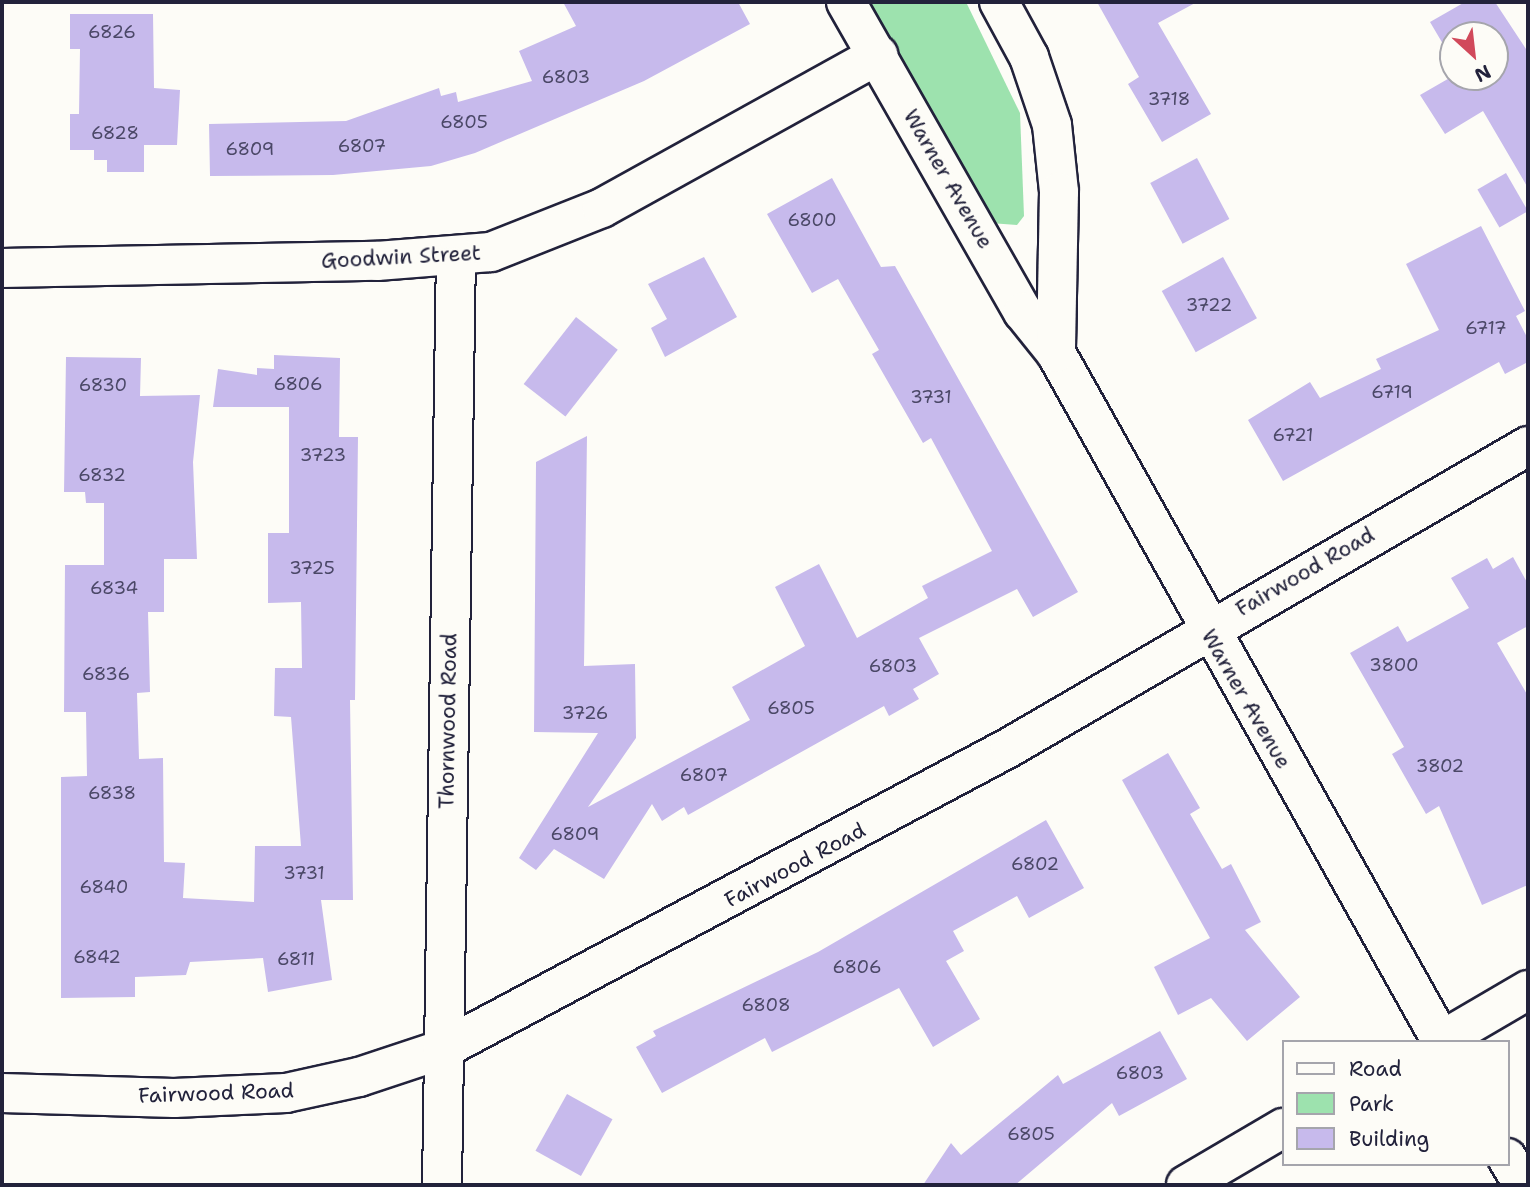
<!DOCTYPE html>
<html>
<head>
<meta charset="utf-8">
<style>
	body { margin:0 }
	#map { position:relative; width:1530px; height:1187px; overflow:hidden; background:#fdfcf7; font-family:"Shantell Sans",sans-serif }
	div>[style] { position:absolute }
	.green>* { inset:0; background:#9de2ae }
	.building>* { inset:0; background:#c7baec; transform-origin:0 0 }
	.roads { filter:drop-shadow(2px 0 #22223b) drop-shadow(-2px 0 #22223b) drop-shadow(0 2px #22223b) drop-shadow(0 -2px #22223b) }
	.street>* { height:38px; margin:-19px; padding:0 19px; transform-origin:19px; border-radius:19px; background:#fdfcf7 }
	.secondary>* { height:38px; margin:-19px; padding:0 19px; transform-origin:19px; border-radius:19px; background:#fdfcf7 }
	span { translate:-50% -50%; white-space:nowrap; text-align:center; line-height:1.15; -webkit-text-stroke:5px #fdfcf7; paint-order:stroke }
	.number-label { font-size:18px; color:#4b4867 }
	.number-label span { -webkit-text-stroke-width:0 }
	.street-label { font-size:21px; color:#22223b }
	.frame { position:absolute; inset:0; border:4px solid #22223b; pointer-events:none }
	.legend { position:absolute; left:1282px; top:1040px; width:228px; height:126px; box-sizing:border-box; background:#fdfcf7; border:2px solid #a5a5ac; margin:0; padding:9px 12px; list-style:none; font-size:21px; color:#22223b }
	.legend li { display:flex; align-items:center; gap:14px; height:35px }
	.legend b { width:35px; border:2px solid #a5a5ac }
	.north { position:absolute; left:1439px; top:21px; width:70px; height:70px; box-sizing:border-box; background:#fdfcf7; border:2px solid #a5a5ac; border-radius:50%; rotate:153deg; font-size:19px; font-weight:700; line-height:28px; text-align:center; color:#22223b }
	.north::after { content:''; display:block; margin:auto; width:24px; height:32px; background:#d1495b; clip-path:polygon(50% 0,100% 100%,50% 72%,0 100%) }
</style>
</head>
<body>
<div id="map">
	<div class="green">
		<div style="clip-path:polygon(870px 2px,966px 2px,1020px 113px,1024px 216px,1017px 225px,990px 223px)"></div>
	</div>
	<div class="building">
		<div style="clip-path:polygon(563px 2px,738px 2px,750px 24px,644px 81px,475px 153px,431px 166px,333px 175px,210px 176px,209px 124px,346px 121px,439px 88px,441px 96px,456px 92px,458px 102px,532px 81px,519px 51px,576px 26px)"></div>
		<div style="clip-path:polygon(1097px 2px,1197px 2px,1158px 23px,1211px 114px,1162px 142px,1128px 84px,1139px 77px)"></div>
		<div style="clip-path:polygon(1465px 2px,1495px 2px,1528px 52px,1528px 188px,1483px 111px,1445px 134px,1420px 95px,1453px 76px,1495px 77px,1495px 35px,1453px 35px,1453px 61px,1430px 22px)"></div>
		<div style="clip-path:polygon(70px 14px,153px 14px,154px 88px,180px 90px,177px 145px,144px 145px,144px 172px,107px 172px,107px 160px,94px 160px,94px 150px,70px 150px,70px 114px,79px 114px,80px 49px,70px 49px)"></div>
		<div style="left:1197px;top:158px;width:69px;height:53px;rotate:62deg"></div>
		<div style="left:1506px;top:173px;width:44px;height:33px;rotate:60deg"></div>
		<div style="clip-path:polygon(832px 178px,881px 267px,895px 266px,1078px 592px,1033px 617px,1017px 589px,919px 638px,939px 674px,913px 689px,919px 699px,889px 716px,884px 706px,688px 815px,684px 807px,662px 821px,652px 804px,604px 879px,554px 849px,536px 870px,519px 858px,598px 733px,534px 732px,536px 462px,587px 436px,584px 666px,635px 664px,636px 738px,588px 807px,750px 720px,732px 687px,805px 646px,775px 587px,819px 564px,857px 638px,928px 598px,922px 586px,992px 551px,931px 438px,923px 443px,872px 354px,879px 350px,838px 279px,812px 293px,767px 214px)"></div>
		<div style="clip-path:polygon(1481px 226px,1525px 311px,1516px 316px,1528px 339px,1528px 362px,1505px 374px,1499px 362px,1283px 481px,1248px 420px,1310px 382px,1320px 398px,1381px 369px,1376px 359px,1439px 330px,1406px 264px)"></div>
		<div style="clip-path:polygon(704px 257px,737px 317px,665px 357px,651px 328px,667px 319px,648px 284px)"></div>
		<div style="left:1223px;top:257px;width:70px;height:70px;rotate:61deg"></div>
		<div style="left:576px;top:317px;width:53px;height:85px;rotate:38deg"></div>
		<div style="clip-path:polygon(274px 355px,340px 358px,339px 437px,358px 437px,355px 700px,350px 700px,353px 900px,321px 900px,332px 980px,268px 992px,263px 958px,190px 962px,186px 975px,135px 977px,135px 997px,61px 998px,61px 777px,87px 776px,86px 712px,64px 712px,65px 565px,104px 565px,104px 503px,86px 503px,85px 492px,64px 492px,66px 357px,141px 358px,140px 396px,200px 395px,193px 462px,197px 559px,164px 559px,164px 612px,148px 612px,150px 692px,137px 693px,139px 759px,163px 758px,164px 862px,185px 863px,183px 898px,254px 902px,255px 846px,301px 846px,291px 717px,274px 716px,275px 668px,302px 668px,301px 602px,268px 603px,268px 533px,289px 533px,289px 407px,213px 407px,218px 369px,257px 375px,257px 368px,274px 369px)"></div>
		<div style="clip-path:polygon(1513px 557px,1528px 584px,1528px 626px,1497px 643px,1528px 696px,1528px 885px,1482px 905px,1439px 806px,1426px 814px,1392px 754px,1404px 747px,1350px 653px,1398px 626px,1407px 642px,1469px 608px,1451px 578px,1487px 558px,1493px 569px)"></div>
		<div style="clip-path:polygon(1168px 753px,1200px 808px,1190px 814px,1222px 869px,1231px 864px,1261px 922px,1245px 930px,1300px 997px,1247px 1041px,1211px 998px,1178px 1015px,1154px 967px,1210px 938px,1122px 780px)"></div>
		<div style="clip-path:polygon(1046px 820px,1084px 888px,1029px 918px,1017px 896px,953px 931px,964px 951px,946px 961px,980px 1019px,933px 1047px,899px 988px,772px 1052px,765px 1038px,662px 1093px,636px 1047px,656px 1036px,653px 1031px,818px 952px)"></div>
		<div style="clip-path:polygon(1160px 1031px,1187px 1079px,1119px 1116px,1112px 1103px,1015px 1185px,923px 1185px,951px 1143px,961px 1155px,1058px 1075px,1063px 1084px)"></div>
		<div style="left:567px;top:1094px;width:52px;height:65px;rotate:29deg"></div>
	</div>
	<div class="roads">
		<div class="street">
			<div style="left:2px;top:268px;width:375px;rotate:-1.1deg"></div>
			<div style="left:377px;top:261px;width:114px;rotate:-4.5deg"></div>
			<div style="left:491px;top:252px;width:119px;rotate:-21.6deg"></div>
			<div style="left:602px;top:208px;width:316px;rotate:-29deg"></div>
			<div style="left:1439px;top:1042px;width:103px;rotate:-30.3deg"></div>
			<div style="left:2px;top:1093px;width:172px;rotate:1.7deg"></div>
			<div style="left:174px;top:1098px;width:112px;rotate:-2.6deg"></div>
			<div style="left:286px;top:1093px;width:75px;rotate:-12.4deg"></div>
			<div style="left:359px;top:1077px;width:89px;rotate:-18.4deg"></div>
			<div style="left:443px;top:1049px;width:642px;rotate:-28.04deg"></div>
			<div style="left:1010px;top:747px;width:599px;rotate:-30.16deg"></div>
			<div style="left:442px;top:1185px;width:929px;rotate:-89.14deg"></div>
			<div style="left:1186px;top:1185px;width:113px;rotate:-30.4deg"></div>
		</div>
		<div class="secondary">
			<div style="left:846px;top:2px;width:357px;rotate:60.3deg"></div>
			<div style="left:1023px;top:312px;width:53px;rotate:51.2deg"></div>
			<div style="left:1056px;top:353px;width:790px;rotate:60.74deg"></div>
			<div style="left:999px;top:2px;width:63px;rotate:61.4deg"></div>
			<div style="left:1029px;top:57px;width:72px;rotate:71.3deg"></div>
			<div style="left:1052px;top:125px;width:67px;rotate:84deg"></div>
			<div style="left:1059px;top:192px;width:161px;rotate:91.1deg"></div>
			<div style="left:1507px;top:1158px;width:31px;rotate:59deg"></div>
		</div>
	</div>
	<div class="number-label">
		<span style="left:112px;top:32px">6826</span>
		<span style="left:566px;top:77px">6803</span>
		<span style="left:1169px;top:99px">3718</span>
		<span style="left:464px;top:122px">6805</span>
		<span style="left:115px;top:133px">6828</span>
		<span style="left:362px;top:146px">6807</span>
		<span style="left:250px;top:149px">6809</span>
		<span style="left:812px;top:220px">6800</span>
		<span style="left:1209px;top:305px">3722</span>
		<span style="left:1486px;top:328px">6717</span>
		<span style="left:298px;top:384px">6806</span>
		<span style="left:103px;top:385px">6830</span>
		<span style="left:1392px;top:392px">6719</span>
		<span style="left:931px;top:397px">3731</span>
		<span style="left:1293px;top:435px">6721</span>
		<span style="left:323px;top:455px">3723</span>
		<span style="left:102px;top:475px">6832</span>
		<span style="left:312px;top:568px">3725</span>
		<span style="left:114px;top:588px">6834</span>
		<span style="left:1394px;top:665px">3800</span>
		<span style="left:893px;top:666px">6803</span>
		<span style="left:106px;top:674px">6836</span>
		<span style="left:791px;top:708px">6805</span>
		<span style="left:585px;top:713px">3726</span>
		<span style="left:1440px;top:766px">3802</span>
		<span style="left:704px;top:775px">6807</span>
		<span style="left:112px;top:793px">6838</span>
		<span style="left:575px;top:834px">6809</span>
		<span style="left:1035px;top:864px">6802</span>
		<span style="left:304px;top:873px">3731</span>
		<span style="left:104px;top:887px">6840</span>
		<span style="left:97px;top:957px">6842</span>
		<span style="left:296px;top:959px">6811</span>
		<span style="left:857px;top:967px">6806</span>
		<span style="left:766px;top:1005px">6808</span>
		<span style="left:1140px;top:1073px">6803</span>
		<span style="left:1031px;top:1134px">6805</span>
	</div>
	<div class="street-label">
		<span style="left:948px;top:179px;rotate:60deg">Warner Avenue</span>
		<span style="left:401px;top:257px;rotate:-3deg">Goodwin Street</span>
		<span style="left:1305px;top:572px;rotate:-30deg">Fairwood Road</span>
		<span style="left:1246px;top:699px;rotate:60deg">Warner Avenue</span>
		<span style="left:448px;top:721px;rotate:-89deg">Thornwood Road</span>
		<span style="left:795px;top:865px;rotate:-28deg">Fairwood Road</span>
		<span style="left:216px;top:1093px;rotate:-2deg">Fairwood Road</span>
	</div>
	<div class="frame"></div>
	<ul class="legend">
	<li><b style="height:9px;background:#fdfcf7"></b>Road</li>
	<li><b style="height:19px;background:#9de2ae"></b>Park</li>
	<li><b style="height:19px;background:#c7baec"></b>Building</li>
	</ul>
	<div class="north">N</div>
</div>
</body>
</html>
